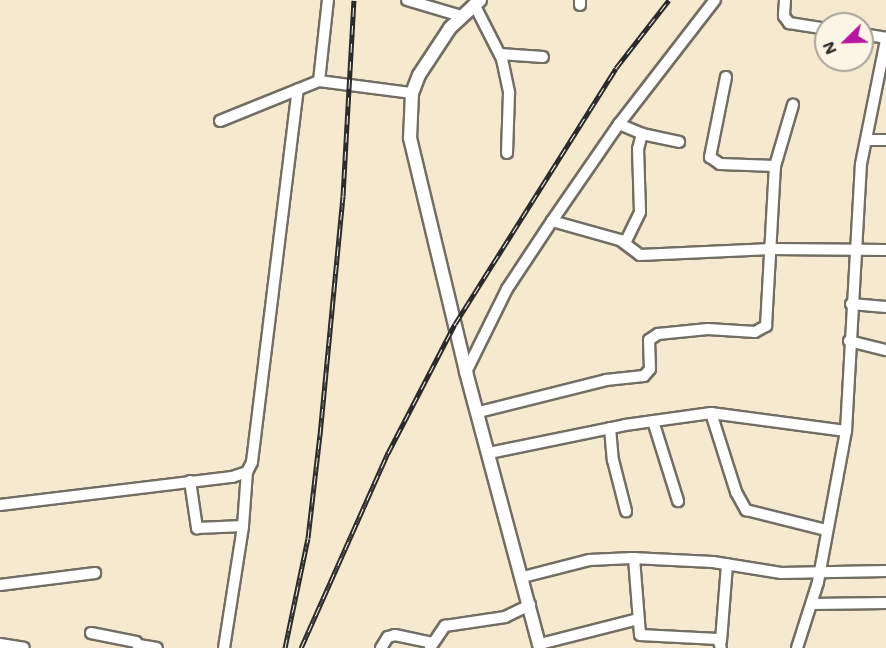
<!DOCTYPE html>
<html>
<head>
<meta charset="utf-8">
<style>
	body { margin:0 }
	#map { position:relative; width:886px; height:648px; overflow:hidden; background:#f5e9cf; font-family:Mali,sans-serif }
	div>[style] { position:absolute }
	.roads { filter:drop-shadow(2px 0 #726e64) drop-shadow(-2px 0 #726e64) drop-shadow(0 2px #726e64) drop-shadow(0 -2px #726e64) }
	.minor>* { height:10px; margin:-5px; padding:0 5px; transform-origin:5px; border-radius:5px; background:#fff }
	.tertiary>* { height:12px; margin:-6px; padding:0 6px; transform-origin:6px; border-radius:6px; background:#fff }
	.rail>* { height:5px; margin-top:-2.5px; transform-origin:0; background:repeating-linear-gradient(90deg,#fcf5e5 0 9px,#2b2b2b 0 18px); box-sizing:border-box; border-block:2px solid #2b2b2b }
	span { translate:-50% -50%; white-space:nowrap; text-align:center; line-height:1.15; -webkit-text-stroke:4.5px #fcf5e5; paint-order:stroke }
	.north { position:absolute; left:814px; top:12px; width:60px; height:60px; box-sizing:border-box; background:#fcf5e5; border:2px solid #a8a49b; border-radius:50%; rotate:247deg; font-size:16px; font-weight:700; line-height:24px; text-align:center; color:#2b2b2b }
	.north::after { content:''; display:block; margin:auto; width:21px; height:27px; background:#b5179e; clip-path:polygon(50% 0,100% 100%,50% 72%,0 100%) }
</style>
</head>
<body>
<div id="map">
	<div class="roads">
		<div class="minor">
			<div style="left:407px;top:0;width:56px;rotate:16.5deg"></div>
			<div style="left:580px;top:0;width:5px;rotate:90deg"></div>
			<div style="left:785px;top:0;width:16px;rotate:94deg"></div>
			<div style="left:784px;top:16px;width:9px;rotate:54deg"></div>
			<div style="left:789px;top:23px;width:37px;rotate:9deg"></div>
			<div style="left:474px;top:4px;width:62px;rotate:63deg"></div>
			<div style="left:502px;top:59px;width:35px;rotate:78deg"></div>
			<div style="left:509px;top:93px;width:60px;rotate:91.9deg"></div>
			<div style="left:862px;top:34px;width:24px;rotate:9deg"></div>
			<div style="left:500px;top:54px;width:43px;rotate:4deg"></div>
			<div style="left:726px;top:77px;width:82px;rotate:101.3deg"></div>
			<div style="left:710px;top:157px;width:12px;rotate:35deg"></div>
			<div style="left:720px;top:164px;width:55px;rotate:2.1deg"></div>
			<div style="left:319px;top:81px;width:81px;rotate:-83.7deg"></div>
			<div style="left:220px;top:121px;width:107px;rotate:-22deg"></div>
			<div style="left:319px;top:81px;width:94px;rotate:7.4deg"></div>
			<div style="left:619px;top:124px;width:25px;rotate:23deg"></div>
			<div style="left:642px;top:134px;width:38px;rotate:12deg"></div>
			<div style="left:866px;top:140px;width:20px"></div>
			<div style="left:552px;top:221px;width:71px;rotate:15.6deg"></div>
			<div style="left:620px;top:240px;width:25px;rotate:37deg"></div>
			<div style="left:640px;top:255px;width:132px;rotate:-2.6deg"></div>
			<div style="left:772px;top:249px;width:114px;rotate:0.5deg"></div>
			<div style="left:625px;top:243px;width:34px;rotate:-64deg"></div>
			<div style="left:640px;top:212px;width:63px;rotate:-91.8deg"></div>
			<div style="left:638px;top:149px;width:16px;rotate:-75deg"></div>
			<div style="left:851px;top:304px;width:35px;rotate:5deg"></div>
			<div style="left:849px;top:341px;width:38px;rotate:14deg"></div>
			<div style="left:466px;top:372px;width:93px;rotate:-63.7deg"></div>
			<div style="left:507px;top:289px;width:82px;rotate:-56.5deg"></div>
			<div style="left:552px;top:221px;width:118px;rotate:-55.4deg"></div>
			<div style="left:619px;top:124px;width:157px;rotate:-52.3deg"></div>
			<div style="left:479px;top:412px;width:131px;rotate:-14.1deg"></div>
			<div style="left:606px;top:380px;width:38px;rotate:-6deg"></div>
			<div style="left:644px;top:376px;width:9px;rotate:-49deg"></div>
			<div style="left:650px;top:369px;width:29px;rotate:-92deg"></div>
			<div style="left:649px;top:340px;width:11px;rotate:-34deg"></div>
			<div style="left:658px;top:334px;width:50px;rotate:-5.7deg"></div>
			<div style="left:708px;top:329px;width:47px;rotate:3.7deg"></div>
			<div style="left:755px;top:332px;width:13px;rotate:-29deg"></div>
			<div style="left:766px;top:326px;width:160px;rotate:-86.8deg"></div>
			<div style="left:775px;top:166px;width:64px;rotate:-73.6deg"></div>
			<div style="left:711px;top:413px;width:83px;rotate:72.4deg"></div>
			<div style="left:736px;top:492px;width:21px;rotate:61deg"></div>
			<div style="left:746px;top:510px;width:82px;rotate:14deg"></div>
			<div style="left:653px;top:421px;width:84px;rotate:72.6deg"></div>
			<div style="left:610px;top:428px;width:32px;rotate:85deg"></div>
			<div style="left:613px;top:460px;width:53px;rotate:75.7deg"></div>
			<div style="left:489px;top:453px;width:139px;rotate:-11.6deg"></div>
			<div style="left:625px;top:425px;width:87px;rotate:-7.9deg"></div>
			<div style="left:711px;top:413px;width:136px;rotate:7.6deg"></div>
			<div style="left:846px;top:431px;width:267px;rotate:-86.8deg"></div>
			<div style="left:861px;top:164px;width:126px;rotate:-78.6deg"></div>
			<div style="left:190px;top:481px;width:48px;rotate:81.5deg"></div>
			<div style="left:197px;top:528px;width:46px;rotate:-2.5deg"></div>
			<div style="left:0;top:505px;width:234px;rotate:-6.9deg"></div>
			<div style="left:232px;top:477px;width:16px;rotate:-18deg"></div>
			<div style="left:247px;top:472px;width:11px;rotate:-63deg"></div>
			<div style="left:252px;top:462px;width:375px;rotate:-83deg"></div>
			<div style="left:634px;top:558px;width:77px;rotate:85.5deg"></div>
			<div style="left:640px;top:635px;width:78px;rotate:2.9deg"></div>
			<div style="left:718px;top:639px;width:9px;rotate:72deg"></div>
			<div style="left:523px;top:577px;width:68px;rotate:-14.4deg"></div>
			<div style="left:589px;top:560px;width:43px;rotate:-2.7deg"></div>
			<div style="left:632px;top:558px;width:81px;rotate:2.8deg"></div>
			<div style="left:713px;top:562px;width:69px;rotate:9.2deg"></div>
			<div style="left:781px;top:573px;width:105px;rotate:-1.1deg"></div>
			<div style="left:0;top:585px;width:96px;rotate:-7.2deg"></div>
			<div style="left:812px;top:604px;width:74px;rotate:-0.8deg"></div>
			<div style="left:91px;top:633px;width:46px;rotate:11.3deg"></div>
			<div style="left:136px;top:642px;width:7px;rotate:63deg"></div>
			<div style="left:721px;top:641px;width:77px;rotate:-85.5deg"></div>
			<div style="left:0;top:644px;width:24px;rotate:9deg"></div>
			<div style="left:540px;top:644px;width:101px;rotate:-14.3deg"></div>
			<div style="left:139px;top:645px;width:18px;rotate:9deg"></div>
			<div style="left:224px;top:648px;width:123px;rotate:-81.1deg"></div>
			<div style="left:243px;top:526px;width:54px;rotate:-85.8deg"></div>
			<div style="left:381px;top:648px;width:13px;rotate:-58deg"></div>
			<div style="left:388px;top:637px;width:7px;rotate:-16deg"></div>
			<div style="left:395px;top:635px;width:38px;rotate:12deg"></div>
			<div style="left:430px;top:648px;width:27px;rotate:-56deg"></div>
			<div style="left:445px;top:626px;width:61px;rotate:-8.5deg"></div>
			<div style="left:505px;top:617px;width:28px;rotate:-26deg"></div>
			<div style="left:797px;top:648px;width:69px;rotate:-72.3deg"></div>
			<div style="left:818px;top:582px;width:154px;rotate:-79.5deg"></div>
		</div>
		<div class="tertiary">
			<div style="left:480px;top:0;width:41px;rotate:137deg"></div>
			<div style="left:450px;top:28px;width:56px;rotate:123.4deg"></div>
			<div style="left:419px;top:75px;width:19px;rotate:111deg"></div>
			<div style="left:412px;top:93px;width:45px;rotate:92.5deg"></div>
			<div style="left:410px;top:138px;width:241px;rotate:76.5deg"></div>
			<div style="left:466px;top:372px;width:286px;rotate:75deg"></div>
		</div>
	</div>
	<div class="rail">
		<div style="left:285px;top:648px;width:112px;rotate:-78.2deg"></div>
		<div style="left:308px;top:538px;width:104px;rotate:-83.4deg"></div>
		<div style="left:320px;top:435px;width:240px;rotate:-84.5deg"></div>
		<div style="left:343px;top:196px;width:196px;rotate:-86.8deg"></div>
		<div style="left:301px;top:648px;width:214px;rotate:-66deg"></div>
		<div style="left:388px;top:453px;width:145px;rotate:-62.6deg"></div>
		<div style="left:455px;top:324px;width:302px;rotate:-57.8deg"></div>
		<div style="left:616px;top:68px;width:86px;rotate:-52.1deg"></div>
	</div>
	<div class="north">N</div>
</div>
</body>
</html>
